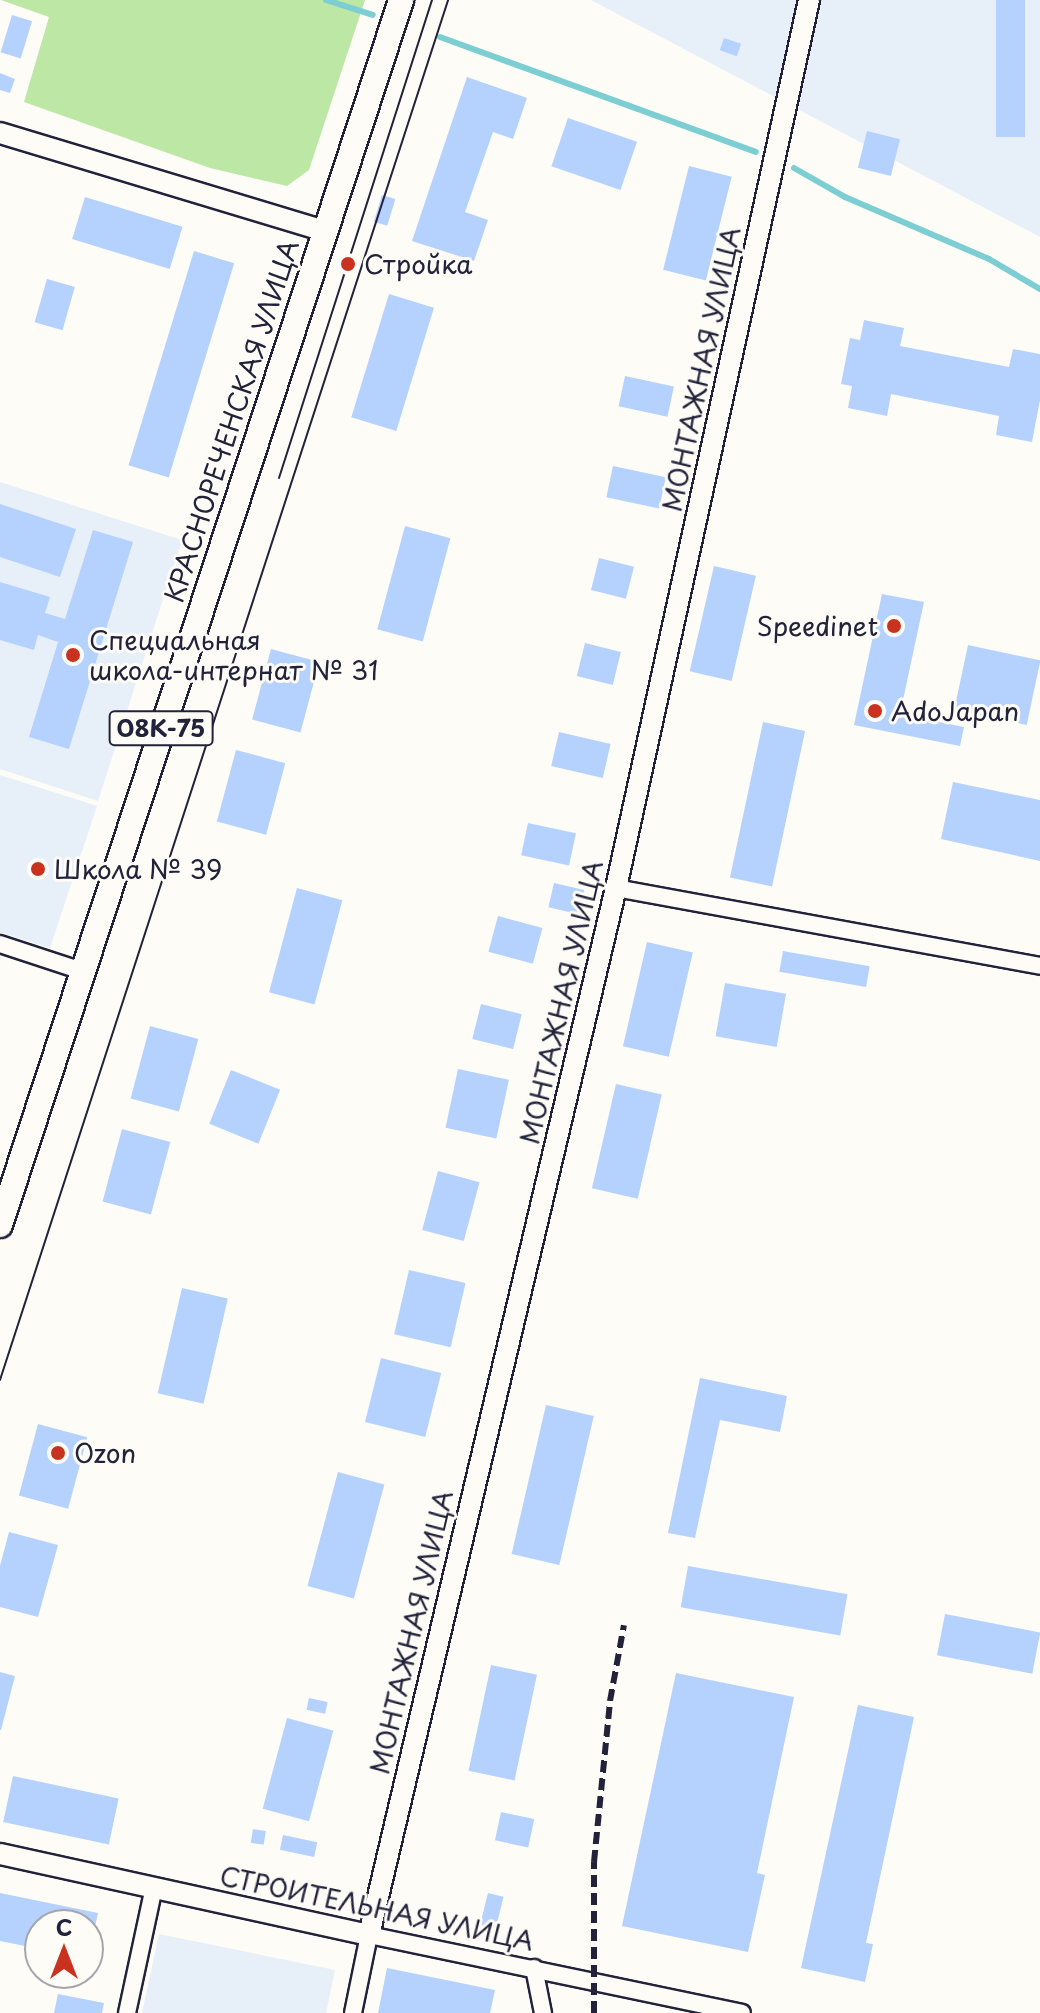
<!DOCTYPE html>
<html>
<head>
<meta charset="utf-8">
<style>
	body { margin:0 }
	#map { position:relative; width:1040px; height:2013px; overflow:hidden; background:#fdfcf7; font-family:"Playpen Sans",sans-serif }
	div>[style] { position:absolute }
	.built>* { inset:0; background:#e7eff9 }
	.green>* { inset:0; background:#bce7a5 }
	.stream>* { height:6px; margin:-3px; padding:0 3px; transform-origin:3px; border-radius:3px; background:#7cced3 }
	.building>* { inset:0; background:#b5d1fe; transform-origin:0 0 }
	.roads { filter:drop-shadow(2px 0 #22223b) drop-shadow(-2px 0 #22223b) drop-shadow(0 2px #22223b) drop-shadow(0 -2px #22223b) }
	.minor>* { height:16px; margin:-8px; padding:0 8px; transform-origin:8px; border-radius:8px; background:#fdfcf7 }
	.tertiary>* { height:20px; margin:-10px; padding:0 10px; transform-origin:10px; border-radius:10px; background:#fdfcf7 }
	.primary>* { height:24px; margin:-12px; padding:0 12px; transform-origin:12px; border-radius:12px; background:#fdfcf7 }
	.tram>* { height:2px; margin:-1px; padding:0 1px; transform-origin:1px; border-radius:1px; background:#22223b }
	.rail>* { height:6px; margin-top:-3px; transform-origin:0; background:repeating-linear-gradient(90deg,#22223b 0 12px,transparent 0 18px) }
	.dots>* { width:22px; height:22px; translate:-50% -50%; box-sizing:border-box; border:4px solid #fdfcf7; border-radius:50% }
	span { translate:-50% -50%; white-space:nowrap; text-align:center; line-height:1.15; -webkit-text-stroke:6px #fdfcf7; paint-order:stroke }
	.shield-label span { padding:2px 6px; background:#fdfcf7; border:2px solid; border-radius:6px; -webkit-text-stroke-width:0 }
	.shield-label { font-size:24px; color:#22223b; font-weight:700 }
	.poi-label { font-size:26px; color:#22223b }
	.left { translate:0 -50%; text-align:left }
	.right { translate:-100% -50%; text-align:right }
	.street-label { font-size:26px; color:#22223b }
	.north { position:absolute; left:24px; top:1909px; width:80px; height:80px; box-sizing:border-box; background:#fdfcf7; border:2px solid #a5a5ac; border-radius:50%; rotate:0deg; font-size:22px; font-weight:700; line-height:32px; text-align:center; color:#22223b }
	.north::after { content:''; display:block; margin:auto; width:28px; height:36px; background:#c8321e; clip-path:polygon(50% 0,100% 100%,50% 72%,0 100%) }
</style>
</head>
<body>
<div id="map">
	<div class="built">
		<div style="clip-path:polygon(591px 0,1040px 0,1040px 237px)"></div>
		<div style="clip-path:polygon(0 482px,182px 540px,98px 801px,0 769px)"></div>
		<div style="clip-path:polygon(0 775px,97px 806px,50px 948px,0 932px)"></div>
		<div style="clip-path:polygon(159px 1934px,335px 1970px,326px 2013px,142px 2013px)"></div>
	</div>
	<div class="green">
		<div style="clip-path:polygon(1px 0,365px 0,309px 170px,287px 186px,210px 168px,24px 102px,49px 17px)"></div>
	</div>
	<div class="stream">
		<div style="left:326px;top:0;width:49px;rotate:17.7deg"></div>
		<div style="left:440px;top:37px;width:336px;rotate:20deg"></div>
		<div style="left:794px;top:168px;width:59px;rotate:29.6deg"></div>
		<div style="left:845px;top:197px;width:157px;rotate:23.3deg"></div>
		<div style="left:989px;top:259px;width:59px;rotate:30.5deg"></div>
	</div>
	<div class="building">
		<div style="left:996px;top:0;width:29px;height:137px"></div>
		<div style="left:12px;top:15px;width:21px;height:39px;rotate:17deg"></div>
		<div style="left:724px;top:38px;width:18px;height:13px;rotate:19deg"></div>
		<div style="clip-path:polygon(0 73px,15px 79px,10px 93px,0 90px)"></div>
		<div style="clip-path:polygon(467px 77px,527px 98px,513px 139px,493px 132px,465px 212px,488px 220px,474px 261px,412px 241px)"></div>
		<div style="left:568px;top:118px;width:73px;height:51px;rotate:19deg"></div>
		<div style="left:867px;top:131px;width:34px;height:38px;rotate:14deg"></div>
		<div style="left:689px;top:166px;width:44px;height:107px;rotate:14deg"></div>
		<div style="left:382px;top:195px;width:14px;height:28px;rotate:17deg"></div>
		<div style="left:85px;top:197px;width:102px;height:44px;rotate:17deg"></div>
		<div style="left:194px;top:251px;width:42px;height:224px;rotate:17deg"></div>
		<div style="left:47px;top:279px;width:29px;height:45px;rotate:16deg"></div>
		<div style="left:389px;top:294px;width:47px;height:129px;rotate:17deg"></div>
		<div style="clip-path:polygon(864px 320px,904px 328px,900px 346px,1009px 367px,1013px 349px,1040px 354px,1040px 400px,1032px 442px,996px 435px,999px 416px,891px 394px,887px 416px,848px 408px,852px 386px,841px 384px,850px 338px,860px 340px)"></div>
		<div style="left:625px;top:376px;width:50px;height:31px;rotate:12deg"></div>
		<div style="left:613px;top:466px;width:54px;height:32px;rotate:12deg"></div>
		<div style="clip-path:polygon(0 504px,76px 529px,60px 577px,0 557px)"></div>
		<div style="left:405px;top:526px;width:47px;height:107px;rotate:15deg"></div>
		<div style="clip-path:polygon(93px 530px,133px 542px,69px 749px,29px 737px,58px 642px,38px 635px,34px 650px,0 640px,0 582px,50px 597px,45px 613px,65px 619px)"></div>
		<div style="left:599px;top:558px;width:36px;height:33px;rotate:14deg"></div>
		<div style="left:714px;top:566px;width:43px;height:108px;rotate:13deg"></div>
		<div style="clip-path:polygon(882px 594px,924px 602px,900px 714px,964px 727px,960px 746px,854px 725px)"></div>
		<div style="left:585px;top:643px;width:37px;height:34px;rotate:14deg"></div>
		<div style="left:968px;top:645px;width:74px;height:66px;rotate:12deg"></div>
		<div style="left:271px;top:649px;width:50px;height:73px;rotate:15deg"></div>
		<div style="left:763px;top:722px;width:43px;height:159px;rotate:12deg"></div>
		<div style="left:559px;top:732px;width:53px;height:35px;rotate:13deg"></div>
		<div style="left:236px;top:750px;width:51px;height:74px;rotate:15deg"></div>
		<div style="clip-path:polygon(953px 782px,1040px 800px,1040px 861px,941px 839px)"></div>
		<div style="left:528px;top:823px;width:49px;height:33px;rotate:12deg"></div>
		<div style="left:554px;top:883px;width:31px;height:25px;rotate:13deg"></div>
		<div style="left:297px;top:888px;width:47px;height:108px;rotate:15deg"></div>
		<div style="left:498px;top:916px;width:46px;height:37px;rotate:15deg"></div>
		<div style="left:647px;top:942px;width:47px;height:107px;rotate:13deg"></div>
		<div style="left:783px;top:951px;width:88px;height:21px;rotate:10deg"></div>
		<div style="left:725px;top:983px;width:62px;height:54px;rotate:10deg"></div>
		<div style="left:481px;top:1004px;width:42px;height:36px;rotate:14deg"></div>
		<div style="left:150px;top:1026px;width:50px;height:75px;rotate:15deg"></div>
		<div style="left:458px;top:1069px;width:52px;height:60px;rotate:12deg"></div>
		<div style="left:231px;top:1070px;width:53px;height:58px;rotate:22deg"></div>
		<div style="left:616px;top:1084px;width:47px;height:107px;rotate:13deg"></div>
		<div style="left:122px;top:1129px;width:50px;height:75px;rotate:15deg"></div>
		<div style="left:438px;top:1171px;width:43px;height:61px;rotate:15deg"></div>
		<div style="left:409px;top:1270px;width:58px;height:66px;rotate:13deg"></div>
		<div style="left:182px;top:1288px;width:47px;height:108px;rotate:13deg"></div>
		<div style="left:381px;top:1358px;width:62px;height:66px;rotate:14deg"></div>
		<div style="clip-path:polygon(700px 1378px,787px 1396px,780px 1432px,720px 1420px,695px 1538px,668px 1533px)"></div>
		<div style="left:546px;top:1405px;width:49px;height:153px;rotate:13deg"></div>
		<div style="left:38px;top:1424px;width:51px;height:74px;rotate:15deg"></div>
		<div style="left:338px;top:1472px;width:48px;height:118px;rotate:15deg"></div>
		<div style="clip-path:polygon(9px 1532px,58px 1545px,38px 1617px,0 1607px,0 1566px)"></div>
		<div style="left:688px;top:1566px;width:162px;height:42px;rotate:10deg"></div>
		<div style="left:945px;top:1614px;width:97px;height:42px;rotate:11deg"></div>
		<div style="left:491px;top:1665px;width:47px;height:108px;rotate:12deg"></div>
		<div style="clip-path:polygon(0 1672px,15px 1676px,1px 1730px,0 1730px)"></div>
		<div style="clip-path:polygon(676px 1673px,794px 1697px,757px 1873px,765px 1875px,748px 1952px,622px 1926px)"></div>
		<div style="left:309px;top:1698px;width:19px;height:12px;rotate:12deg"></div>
		<div style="clip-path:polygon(858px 1705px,914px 1717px,866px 1943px,873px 1944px,865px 1982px,801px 1968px)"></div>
		<div style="left:287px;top:1718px;width:48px;height:94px;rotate:15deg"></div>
		<div style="left:13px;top:1776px;width:108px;height:47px;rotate:12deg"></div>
		<div style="left:501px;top:1812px;width:34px;height:29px;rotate:12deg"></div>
		<div style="left:253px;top:1829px;width:13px;height:14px;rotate:9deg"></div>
		<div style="left:283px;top:1835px;width:35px;height:15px;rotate:12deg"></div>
		<div style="clip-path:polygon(0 1893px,98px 1913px,89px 1954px,88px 1925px,40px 1925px,40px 1949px,0 1941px)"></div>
		<div style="left:488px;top:1893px;width:16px;height:33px;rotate:14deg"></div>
		<div style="clip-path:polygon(387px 1968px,495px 1990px,490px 2013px,378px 2013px)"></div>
		<div style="clip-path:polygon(58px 1994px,104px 2003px,102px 2013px,54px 2013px)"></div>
	</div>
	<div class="roads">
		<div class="minor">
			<div style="left:616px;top:888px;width:431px;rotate:10.4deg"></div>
			<div style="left:0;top:944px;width:86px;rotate:18.2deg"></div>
			<div style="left:534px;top:1968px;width:46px;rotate:78.7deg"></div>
			<div style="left:127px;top:2013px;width:129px;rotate:-77.9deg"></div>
			<div style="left:353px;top:2013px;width:80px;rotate:-78.4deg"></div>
			<div style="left:369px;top:1935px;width:381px;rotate:11.8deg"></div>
		</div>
		<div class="tertiary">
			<div style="left:0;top:133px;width:336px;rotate:16.8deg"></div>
			<div style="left:0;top:1854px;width:378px;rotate:12.4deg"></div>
			<div style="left:369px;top:1935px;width:1076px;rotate:-76.73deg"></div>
			<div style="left:616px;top:888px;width:909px;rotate:-77.74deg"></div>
		</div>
		<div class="primary">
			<div style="left:0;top:1225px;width:1289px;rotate:-71.87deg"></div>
		</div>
	</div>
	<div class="tram">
		<div style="left:279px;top:478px;width:502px;rotate:-72.25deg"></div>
		<div style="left:0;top:1380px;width:1451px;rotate:-72.01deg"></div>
	</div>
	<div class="rail">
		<div style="left:594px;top:2013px;width:151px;rotate:-90deg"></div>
		<div style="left:594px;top:1862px;width:162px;rotate:-84.3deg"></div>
		<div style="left:610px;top:1701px;width:77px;rotate:-79.6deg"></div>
	</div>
	<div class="dots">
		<div style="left:348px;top:264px;background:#c8321e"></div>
		<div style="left:894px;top:626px;background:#c8321e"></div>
		<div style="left:73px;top:655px;background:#c8321e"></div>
		<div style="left:875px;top:711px;background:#c8321e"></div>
		<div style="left:38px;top:869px;background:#c8321e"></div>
		<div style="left:58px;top:1453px;background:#c8321e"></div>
	</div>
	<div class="shield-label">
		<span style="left:161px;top:728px">08К-75</span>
	</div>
	<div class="poi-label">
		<span class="left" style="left:364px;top:264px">Стройка</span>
		<span class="right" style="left:878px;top:626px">Speedinet</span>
		<span class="left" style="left:89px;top:655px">Специальная<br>школа-интернат № 31</span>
		<span class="left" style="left:891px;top:711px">AdoJapan</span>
		<span class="left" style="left:54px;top:869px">Школа № 39</span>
		<span class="left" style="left:74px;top:1453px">Ozon</span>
	</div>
	<div class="street-label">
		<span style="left:701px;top:369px;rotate:-78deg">МОНТАЖНАЯ УЛИЦА</span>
		<span style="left:231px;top:421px;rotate:-72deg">КРАСНОРЕЧЕНСКАЯ УЛИЦА</span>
		<span style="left:561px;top:1002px;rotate:-77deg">МОНТАЖНАЯ УЛИЦА</span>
		<span style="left:411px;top:1632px;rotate:-77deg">МОНТАЖНАЯ УЛИЦА</span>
		<span style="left:377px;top:1908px;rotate:12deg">СТРОИТЕЛЬНАЯ УЛИЦА</span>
	</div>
	<div class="north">С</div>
</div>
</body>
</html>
